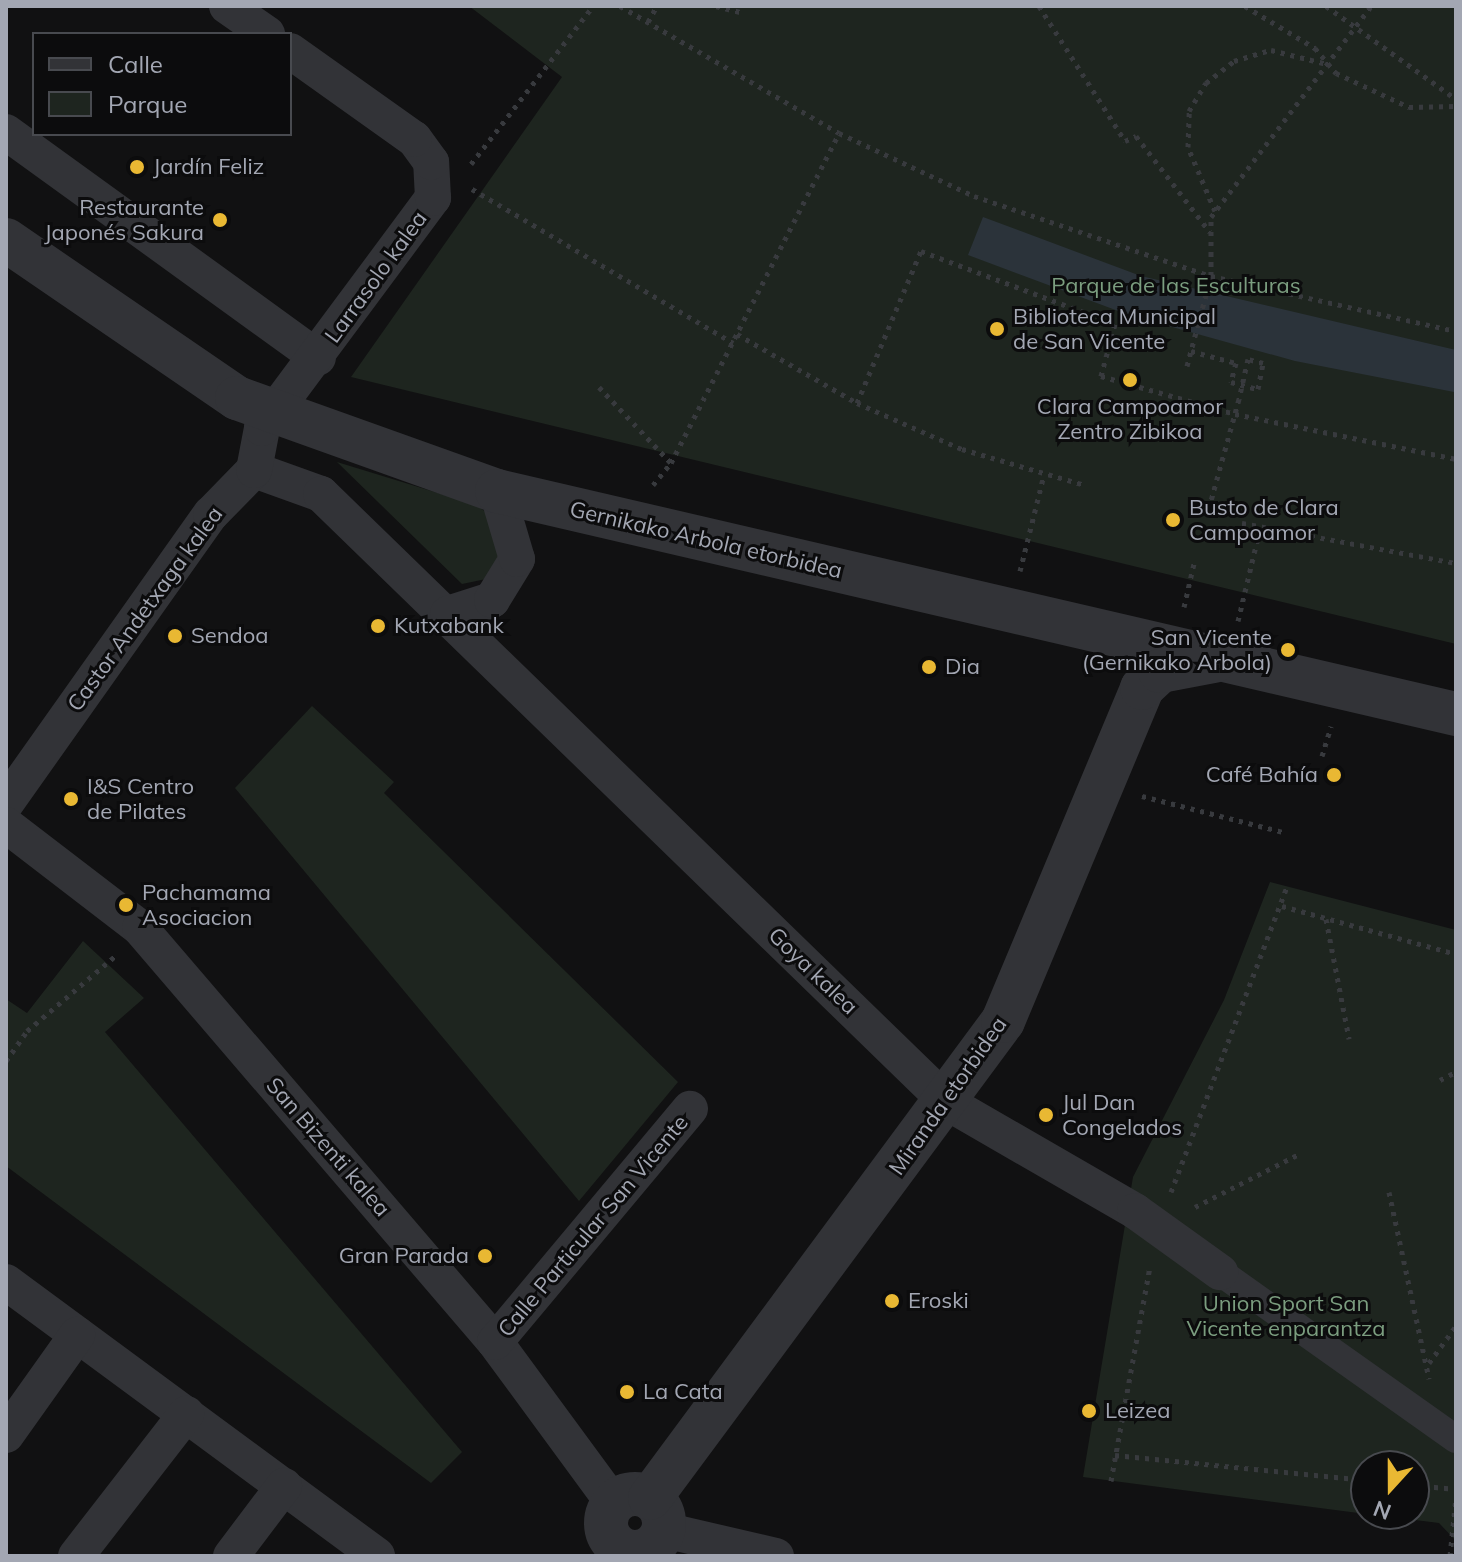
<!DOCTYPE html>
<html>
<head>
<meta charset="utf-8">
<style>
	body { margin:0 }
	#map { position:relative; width:1462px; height:1562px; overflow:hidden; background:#111112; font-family:Mulish,sans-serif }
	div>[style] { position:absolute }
	.green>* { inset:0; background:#1e251f }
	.water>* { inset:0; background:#2b333a }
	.path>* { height:5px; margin-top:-2.5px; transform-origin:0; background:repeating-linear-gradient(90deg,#383a3e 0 4px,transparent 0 10px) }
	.pedestrian>* { height:28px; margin:-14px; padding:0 14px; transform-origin:14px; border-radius:14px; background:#323337 }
	.minor>* { height:36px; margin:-18px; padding:0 18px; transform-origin:18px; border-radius:18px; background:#323337 }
	.tertiary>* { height:44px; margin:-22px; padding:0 22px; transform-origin:22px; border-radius:22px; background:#323337 }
	.tertiary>.ring { margin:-22px; padding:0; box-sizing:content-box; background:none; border:44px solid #323337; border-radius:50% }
	.dots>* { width:22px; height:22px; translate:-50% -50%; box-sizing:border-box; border:4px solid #0c0c0d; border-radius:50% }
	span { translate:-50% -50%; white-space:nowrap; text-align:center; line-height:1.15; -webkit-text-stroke:6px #0c0c0d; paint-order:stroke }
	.poi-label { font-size:22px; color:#a3a7b3 }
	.left { translate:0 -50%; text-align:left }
	.right { translate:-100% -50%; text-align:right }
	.street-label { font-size:22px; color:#a3a7b3 }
	.park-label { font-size:22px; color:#7b9d7f }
	.frame { position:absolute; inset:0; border:8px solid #a3a7b3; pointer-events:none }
	.legend { position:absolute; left:32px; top:32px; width:260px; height:104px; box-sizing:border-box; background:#0c0c0d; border:2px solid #484a4f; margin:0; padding:10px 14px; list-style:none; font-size:24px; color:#a3a7b3 }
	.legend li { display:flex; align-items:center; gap:16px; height:40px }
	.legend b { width:40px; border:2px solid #484a4f }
	.north { position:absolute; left:1350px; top:1450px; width:80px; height:80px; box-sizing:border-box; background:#0c0c0d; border:2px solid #484a4f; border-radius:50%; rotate:201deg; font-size:22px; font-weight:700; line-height:32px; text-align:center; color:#a3a7b3 }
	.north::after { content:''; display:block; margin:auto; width:28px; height:36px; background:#e9b833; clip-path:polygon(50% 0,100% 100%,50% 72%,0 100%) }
</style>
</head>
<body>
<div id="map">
	<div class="green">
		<div style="clip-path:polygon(469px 6px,1456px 6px,1456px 644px,351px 377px,562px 77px)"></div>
		<div style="clip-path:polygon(337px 462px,477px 505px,488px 514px,500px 557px,486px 579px,462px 584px)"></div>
		<div style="clip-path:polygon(312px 706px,394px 782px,384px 793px,678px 1082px,579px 1201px,235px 788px)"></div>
		<div style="clip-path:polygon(1270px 882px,1456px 930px,1456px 1541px,1439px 1523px,1367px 1514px,1414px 1514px,1414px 1466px,1366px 1466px,1366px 1514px,1083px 1477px,1133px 1177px,1224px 1000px)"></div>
		<div style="clip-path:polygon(83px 941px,144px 998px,105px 1032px,462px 1452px,431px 1483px,6px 1166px,6px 999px,27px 1013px)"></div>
	</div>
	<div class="water">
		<div style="clip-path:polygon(983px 217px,1141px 276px,1456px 350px,1454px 392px,1295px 361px,1129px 315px,968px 255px)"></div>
	</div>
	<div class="path">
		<div style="left:620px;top:6px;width:253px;rotate:30.1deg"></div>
		<div style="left:839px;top:133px;width:149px;rotate:25deg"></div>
		<div style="left:974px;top:196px;width:250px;rotate:18.7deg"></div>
		<div style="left:1211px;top:276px;width:251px;rotate:12.7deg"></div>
		<div style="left:716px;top:6px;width:25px;rotate:14deg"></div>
		<div style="left:1039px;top:6px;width:160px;rotate:57.5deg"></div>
		<div style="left:1125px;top:141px;width:12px;rotate:-24deg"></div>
		<div style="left:1136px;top:136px;width:121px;rotate:52.4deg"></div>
		<div style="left:1245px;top:6px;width:82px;rotate:31deg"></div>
		<div style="left:1315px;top:48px;width:33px;rotate:50deg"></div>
		<div style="left:1336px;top:73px;width:81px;rotate:25deg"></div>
		<div style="left:1409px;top:107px;width:47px;rotate:-1.2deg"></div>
		<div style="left:1326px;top:6px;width:160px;rotate:35.6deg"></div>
		<div style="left:648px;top:22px;width:18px;rotate:-61deg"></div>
		<div style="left:471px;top:164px;width:200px;rotate:-52.3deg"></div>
		<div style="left:472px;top:189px;width:303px;rotate:30.5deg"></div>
		<div style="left:1215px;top:211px;width:69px;rotate:-112.9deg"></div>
		<div style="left:1188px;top:147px;width:36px;rotate:-88deg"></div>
		<div style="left:1189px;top:111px;width:33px;rotate:-59deg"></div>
		<div style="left:1206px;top:83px;width:36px;rotate:-38deg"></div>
		<div style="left:1234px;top:61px;width:39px;rotate:-17deg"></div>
		<div style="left:1271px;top:50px;width:58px;rotate:14deg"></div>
		<div style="left:737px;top:334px;width:138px;rotate:29.9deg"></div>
		<div style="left:857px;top:403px;width:115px;rotate:23.7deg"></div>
		<div style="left:962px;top:449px;width:125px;rotate:16.3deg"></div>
		<div style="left:1191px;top:351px;width:47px;rotate:14.9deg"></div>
		<div style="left:1236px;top:363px;width:20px;rotate:105deg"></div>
		<div style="left:1231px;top:382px;width:28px;rotate:15deg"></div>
		<div style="left:1258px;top:389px;width:26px;rotate:-79deg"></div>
		<div style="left:1263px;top:363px;width:16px;rotate:-165deg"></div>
		<div style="left:1248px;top:359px;width:41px;rotate:102.7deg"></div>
		<div style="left:1239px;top:399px;width:120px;rotate:105.4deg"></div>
		<div style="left:1187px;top:366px;width:93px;rotate:-75.1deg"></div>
		<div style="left:1211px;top:276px;width:59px;rotate:-90deg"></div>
		<div style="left:1211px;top:217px;width:265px;rotate:-52.8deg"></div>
		<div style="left:599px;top:387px;width:105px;rotate:46.5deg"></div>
		<div style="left:857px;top:403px;width:165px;rotate:-67.2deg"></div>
		<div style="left:921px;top:251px;width:207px;rotate:20.6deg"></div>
		<div style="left:1115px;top:324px;width:54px;rotate:105.1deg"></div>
		<div style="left:1101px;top:376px;width:139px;rotate:15.8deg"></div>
		<div style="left:1235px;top:414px;width:226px;rotate:11.5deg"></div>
		<div style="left:653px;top:485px;width:28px;rotate:-51deg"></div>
		<div style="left:671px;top:463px;width:370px;rotate:-63deg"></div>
		<div style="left:1242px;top:523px;width:218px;rotate:10.6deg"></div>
		<div style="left:1020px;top:571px;width:99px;rotate:-76deg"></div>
		<div style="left:1184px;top:607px;width:49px;rotate:-77.1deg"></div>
		<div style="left:1238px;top:621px;width:95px;rotate:-76.6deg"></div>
		<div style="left:1322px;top:756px;width:31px;rotate:-73deg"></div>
		<div style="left:1142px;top:796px;width:146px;rotate:14.3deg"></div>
		<div style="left:1282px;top:906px;width:180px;rotate:15.4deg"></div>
		<div style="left:1326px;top:919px;width:122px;rotate:79.1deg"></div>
		<div style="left:6px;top:1061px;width:37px;rotate:-55deg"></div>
		<div style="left:27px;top:1031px;width:116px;rotate:-40.4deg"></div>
		<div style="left:1440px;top:1080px;width:18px;rotate:-27deg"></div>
		<div style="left:1171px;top:1192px;width:327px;rotate:-69.2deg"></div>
		<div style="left:1389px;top:1192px;width:191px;rotate:77.9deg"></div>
		<div style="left:1195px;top:1207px;width:119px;rotate:-27deg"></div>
		<div style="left:1429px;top:1363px;width:46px;rotate:-53.9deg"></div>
		<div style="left:1115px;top:1455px;width:252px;rotate:5.7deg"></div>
		<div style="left:1111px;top:1481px;width:219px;rotate:-79.7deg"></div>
		<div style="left:1414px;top:1485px;width:42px;rotate:5.4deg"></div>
		<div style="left:1450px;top:1556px;width:59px;rotate:-84.2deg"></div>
	</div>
	<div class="pedestrian">
		<div style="left:1220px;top:1272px;width:289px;rotate:35.3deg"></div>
	</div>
	<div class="minor">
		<div style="left:227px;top:6px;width:49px;rotate:35deg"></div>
		<div style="left:6px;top:132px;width:385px;rotate:35.9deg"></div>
		<div style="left:254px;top:470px;width:71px;rotate:19.7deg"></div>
		<div style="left:321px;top:494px;width:874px;rotate:44.17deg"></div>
		<div style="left:948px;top:1103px;width:216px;rotate:30deg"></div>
		<div style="left:1135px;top:1211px;width:105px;rotate:35.7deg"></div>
		<div style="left:448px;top:614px;width:46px;rotate:-17.7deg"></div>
		<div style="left:492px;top:600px;width:48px;rotate:-58.6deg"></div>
		<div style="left:517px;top:559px;width:71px;rotate:-106.4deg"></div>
		<div style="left:6px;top:803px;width:354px;rotate:-54.7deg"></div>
		<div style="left:211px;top:514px;width:62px;rotate:-45.7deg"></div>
		<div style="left:254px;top:470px;width:43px;rotate:-79.2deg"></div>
		<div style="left:262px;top:428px;width:287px;rotate:-53.4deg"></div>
		<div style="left:433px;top:198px;width:36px;rotate:-93deg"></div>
		<div style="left:431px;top:162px;width:29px;rotate:-126deg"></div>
		<div style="left:414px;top:139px;width:152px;rotate:-144.6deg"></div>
		<div style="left:6px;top:825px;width:169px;rotate:37.5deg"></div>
		<div style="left:140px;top:928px;width:545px;rotate:49.39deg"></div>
		<div style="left:495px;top:1342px;width:201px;rotate:53.7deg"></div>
		<div style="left:6px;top:1282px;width:461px;rotate:36.4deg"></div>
		<div style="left:495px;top:1342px;width:304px;rotate:-50.1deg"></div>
		<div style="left:6px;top:1435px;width:123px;rotate:-54.6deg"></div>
		<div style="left:664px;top:1530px;width:115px;rotate:13.1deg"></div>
		<div style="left:76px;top:1556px;width:180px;rotate:-52.2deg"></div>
		<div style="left:231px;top:1556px;width:88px;rotate:-52.9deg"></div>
	</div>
	<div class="tertiary">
		<div style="left:6px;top:240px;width:280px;rotate:34.4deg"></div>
		<div style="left:237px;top:398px;width:276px;rotate:19.7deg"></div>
		<div style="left:497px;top:491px;width:985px;rotate:13.09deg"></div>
		<div class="ring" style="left:606px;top:1494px;width:14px;height:14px"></div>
		<div style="left:650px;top:1498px;width:593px;rotate:-53.5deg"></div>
		<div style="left:1003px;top:1021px;width:361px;rotate:-67.3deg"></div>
		<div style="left:1142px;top:688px;width:25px;rotate:-43deg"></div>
		<div style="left:1160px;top:671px;width:55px;rotate:-10.5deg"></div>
	</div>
	<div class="dots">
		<div style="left:137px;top:167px;background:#e9b833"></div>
		<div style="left:220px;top:220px;background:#e9b833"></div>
		<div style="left:997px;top:329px;background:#e9b833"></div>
		<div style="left:1130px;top:380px;background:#e9b833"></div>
		<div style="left:1173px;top:520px;background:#e9b833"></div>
		<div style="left:378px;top:626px;background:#e9b833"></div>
		<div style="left:175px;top:636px;background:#e9b833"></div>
		<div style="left:1288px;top:650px;background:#e9b833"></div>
		<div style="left:929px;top:667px;background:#e9b833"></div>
		<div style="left:1334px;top:775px;background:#e9b833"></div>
		<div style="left:71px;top:799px;background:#e9b833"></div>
		<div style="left:126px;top:905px;background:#e9b833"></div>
		<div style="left:1046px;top:1115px;background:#e9b833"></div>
		<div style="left:485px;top:1256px;background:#e9b833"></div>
		<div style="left:892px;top:1301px;background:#e9b833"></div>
		<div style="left:627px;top:1392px;background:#e9b833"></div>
		<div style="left:1089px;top:1411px;background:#e9b833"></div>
	</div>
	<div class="poi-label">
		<span class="left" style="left:153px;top:167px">Jardín Feliz</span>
		<span class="right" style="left:204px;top:220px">Restaurante<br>Japonés Sakura</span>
		<span class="left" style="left:1013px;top:329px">Biblioteca Municipal<br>de San Vicente</span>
		<span style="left:1130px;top:419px">Clara Campoamor<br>Zentro Zibikoa</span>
		<span class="left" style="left:1189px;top:520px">Busto de Clara<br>Campoamor</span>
		<span class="left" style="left:394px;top:626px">Kutxabank</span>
		<span class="left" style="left:191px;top:636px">Sendoa</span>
		<span class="right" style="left:1272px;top:650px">San Vicente<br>(Gernikako Arbola)</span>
		<span class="left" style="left:945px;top:667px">Dia</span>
		<span class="right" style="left:1318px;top:775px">Café Bahía</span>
		<span class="left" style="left:87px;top:799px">I&amp;S Centro<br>de Pilates</span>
		<span class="left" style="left:142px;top:905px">Pachamama<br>Asociacion</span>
		<span class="left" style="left:1062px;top:1115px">Jul Dan<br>Congelados</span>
		<span class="right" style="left:469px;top:1256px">Gran Parada</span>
		<span class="left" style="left:908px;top:1301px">Eroski</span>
		<span class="left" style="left:643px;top:1392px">La Cata</span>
		<span class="left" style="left:1105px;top:1411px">Leizea</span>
	</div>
	<div class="street-label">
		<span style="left:376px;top:277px;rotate:-54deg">Larrasolo kalea</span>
		<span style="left:706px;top:540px;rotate:13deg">Gernikako Arbola etorbidea</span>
		<span style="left:145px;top:609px;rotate:-54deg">Castor Andetxaga kalea</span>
		<span style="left:813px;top:971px;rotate:44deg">Goya kalea</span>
		<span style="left:948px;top:1096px;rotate:-55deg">Miranda etorbidea</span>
		<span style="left:328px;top:1147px;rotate:49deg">San Bizenti kalea</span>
		<span style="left:593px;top:1226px;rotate:-50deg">Calle Particular San Vicente</span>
	</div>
	<div class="park-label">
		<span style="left:1176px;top:286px">Parque de las Esculturas</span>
		<span style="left:1286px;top:1316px">Union Sport San<br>Vicente enparantza</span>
	</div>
	<div class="frame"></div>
	<ul class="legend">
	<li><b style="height:10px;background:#323337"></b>Calle</li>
	<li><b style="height:22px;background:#1e251f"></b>Parque</li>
	</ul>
	<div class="north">N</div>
</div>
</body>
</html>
